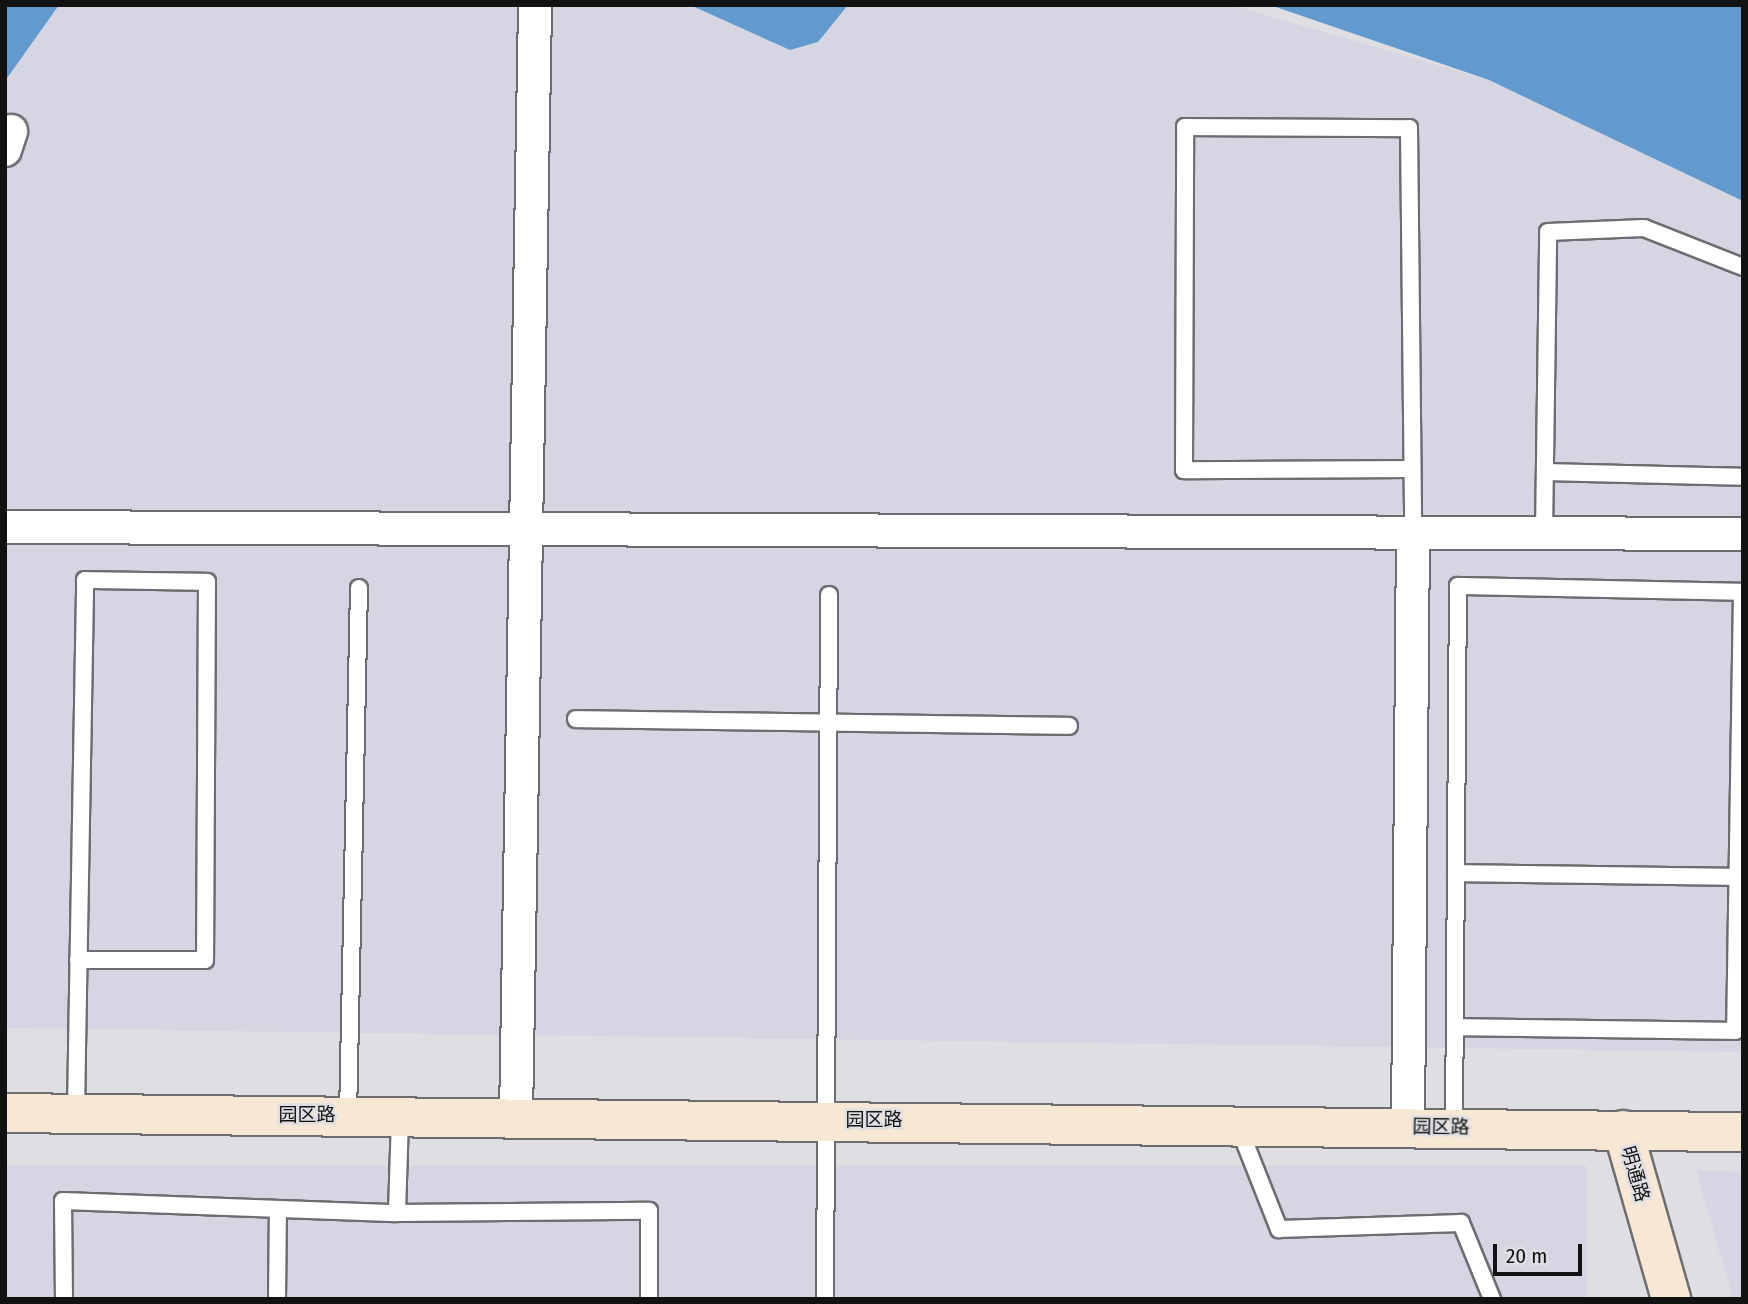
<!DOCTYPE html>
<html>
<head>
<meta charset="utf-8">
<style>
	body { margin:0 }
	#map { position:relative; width:1748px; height:1304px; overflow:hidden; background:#dfdfe3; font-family:"Fira Sans Condensed","Noto Sans SC",sans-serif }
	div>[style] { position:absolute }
	.built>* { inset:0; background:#d5d6e2; transform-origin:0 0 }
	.water>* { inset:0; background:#629ace }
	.roads { filter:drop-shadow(2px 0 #6d6d71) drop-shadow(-2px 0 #6d6d71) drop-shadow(0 2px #6d6d71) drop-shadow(0 -2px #6d6d71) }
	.lane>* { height:16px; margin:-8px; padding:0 8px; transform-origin:8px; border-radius:8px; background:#fff }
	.street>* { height:32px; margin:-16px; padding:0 16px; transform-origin:16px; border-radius:16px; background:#fff }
	.secondary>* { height:38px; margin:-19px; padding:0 19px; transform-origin:19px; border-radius:19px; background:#f6e8d5 }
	span { translate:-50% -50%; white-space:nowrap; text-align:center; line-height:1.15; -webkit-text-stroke:5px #dfdfe3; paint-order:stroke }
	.street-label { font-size:19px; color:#121213 }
	.frame { position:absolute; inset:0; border:7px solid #121213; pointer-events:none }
	.scale { position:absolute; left:1493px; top:1244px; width:89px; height:32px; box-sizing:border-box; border:4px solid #121213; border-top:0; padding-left:9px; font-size:21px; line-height:24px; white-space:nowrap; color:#121213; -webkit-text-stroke:5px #dfdfe3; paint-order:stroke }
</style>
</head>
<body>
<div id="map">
	<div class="built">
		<div style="clip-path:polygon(59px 5px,690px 5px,790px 50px,848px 5px,1232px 5px,1488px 80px,1743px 201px,1743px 1052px,5px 1028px,5px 81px)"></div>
		<div style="left:5px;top:1166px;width:1581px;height:133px"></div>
		<div style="clip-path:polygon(1696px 1170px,1743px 1172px,1743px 1299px,1733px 1299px)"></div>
	</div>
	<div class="water">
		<div style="clip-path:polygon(5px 5px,59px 5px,5px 81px)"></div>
		<div style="clip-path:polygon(690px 5px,848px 5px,818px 42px,790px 50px)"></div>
		<div style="clip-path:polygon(1270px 5px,1743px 5px,1743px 201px,1489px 80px)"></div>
	</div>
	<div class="roads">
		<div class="lane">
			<div style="left:1412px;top:469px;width:228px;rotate:179.7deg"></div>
			<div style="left:1184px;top:470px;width:343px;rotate:-89.8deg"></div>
			<div style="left:1185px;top:127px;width:224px;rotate:0.3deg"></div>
			<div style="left:1409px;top:128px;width:405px;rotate:89.4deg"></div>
			<div style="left:1545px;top:472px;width:198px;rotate:1.4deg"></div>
			<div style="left:1544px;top:533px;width:301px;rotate:-89.2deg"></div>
			<div style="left:1548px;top:232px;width:96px;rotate:-2.4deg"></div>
			<div style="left:1644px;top:228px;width:106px;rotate:21.5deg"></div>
			<div style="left:576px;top:719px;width:493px;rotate:0.8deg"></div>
			<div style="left:1456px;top:873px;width:282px;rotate:0.8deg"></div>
			<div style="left:76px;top:1114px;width:65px;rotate:-89.1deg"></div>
			<div style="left:77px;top:1049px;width:469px;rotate:-89deg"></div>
			<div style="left:85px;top:580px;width:122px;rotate:0.9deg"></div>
			<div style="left:207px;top:582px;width:378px;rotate:90.3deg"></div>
			<div style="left:205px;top:960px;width:127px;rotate:180deg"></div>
			<div style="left:348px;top:1116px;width:528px;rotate:-88.81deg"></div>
			<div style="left:1454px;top:1127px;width:541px;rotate:-89.58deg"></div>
			<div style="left:1458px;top:586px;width:284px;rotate:1.2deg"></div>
			<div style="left:1742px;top:592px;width:439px;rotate:90.9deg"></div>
			<div style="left:1735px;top:1031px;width:280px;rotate:-179.2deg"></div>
			<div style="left:1239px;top:1128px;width:109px;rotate:68.4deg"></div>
			<div style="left:1279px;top:1229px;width:182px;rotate:-1.9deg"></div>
			<div style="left:1461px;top:1223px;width:82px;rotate:67.8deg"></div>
			<div style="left:397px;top:1213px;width:97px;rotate:-88.2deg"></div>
			<div style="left:64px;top:1299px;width:98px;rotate:-90.6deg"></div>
			<div style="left:63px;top:1201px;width:334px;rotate:2.1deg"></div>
			<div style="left:397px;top:1213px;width:252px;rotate:-0.5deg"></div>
			<div style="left:649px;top:1211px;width:88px;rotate:90deg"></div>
			<div style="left:277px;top:1299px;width:90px;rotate:-89.4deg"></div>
			<div style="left:825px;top:1299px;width:704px;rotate:-89.67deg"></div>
		</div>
		<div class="street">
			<div style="left:5px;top:150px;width:20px;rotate:-72deg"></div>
			<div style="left:5px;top:527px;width:1738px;rotate:0.23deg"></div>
			<div style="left:516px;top:1117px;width:1112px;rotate:-89.02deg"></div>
			<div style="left:1408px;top:1127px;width:594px;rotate:-89.52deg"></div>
		</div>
		<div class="secondary">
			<div style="left:5px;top:1113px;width:1738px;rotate:0.63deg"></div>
			<div style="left:1623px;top:1130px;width:176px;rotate:74.1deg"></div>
		</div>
	</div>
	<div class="street-label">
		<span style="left:307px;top:1115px">园区路</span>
		<span style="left:874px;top:1120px">园区路</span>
		<span style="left:1441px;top:1127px;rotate:1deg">园区路</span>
		<span style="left:1635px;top:1174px;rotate:74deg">明通路</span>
	</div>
	<div class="frame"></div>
	<div class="scale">20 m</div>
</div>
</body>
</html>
